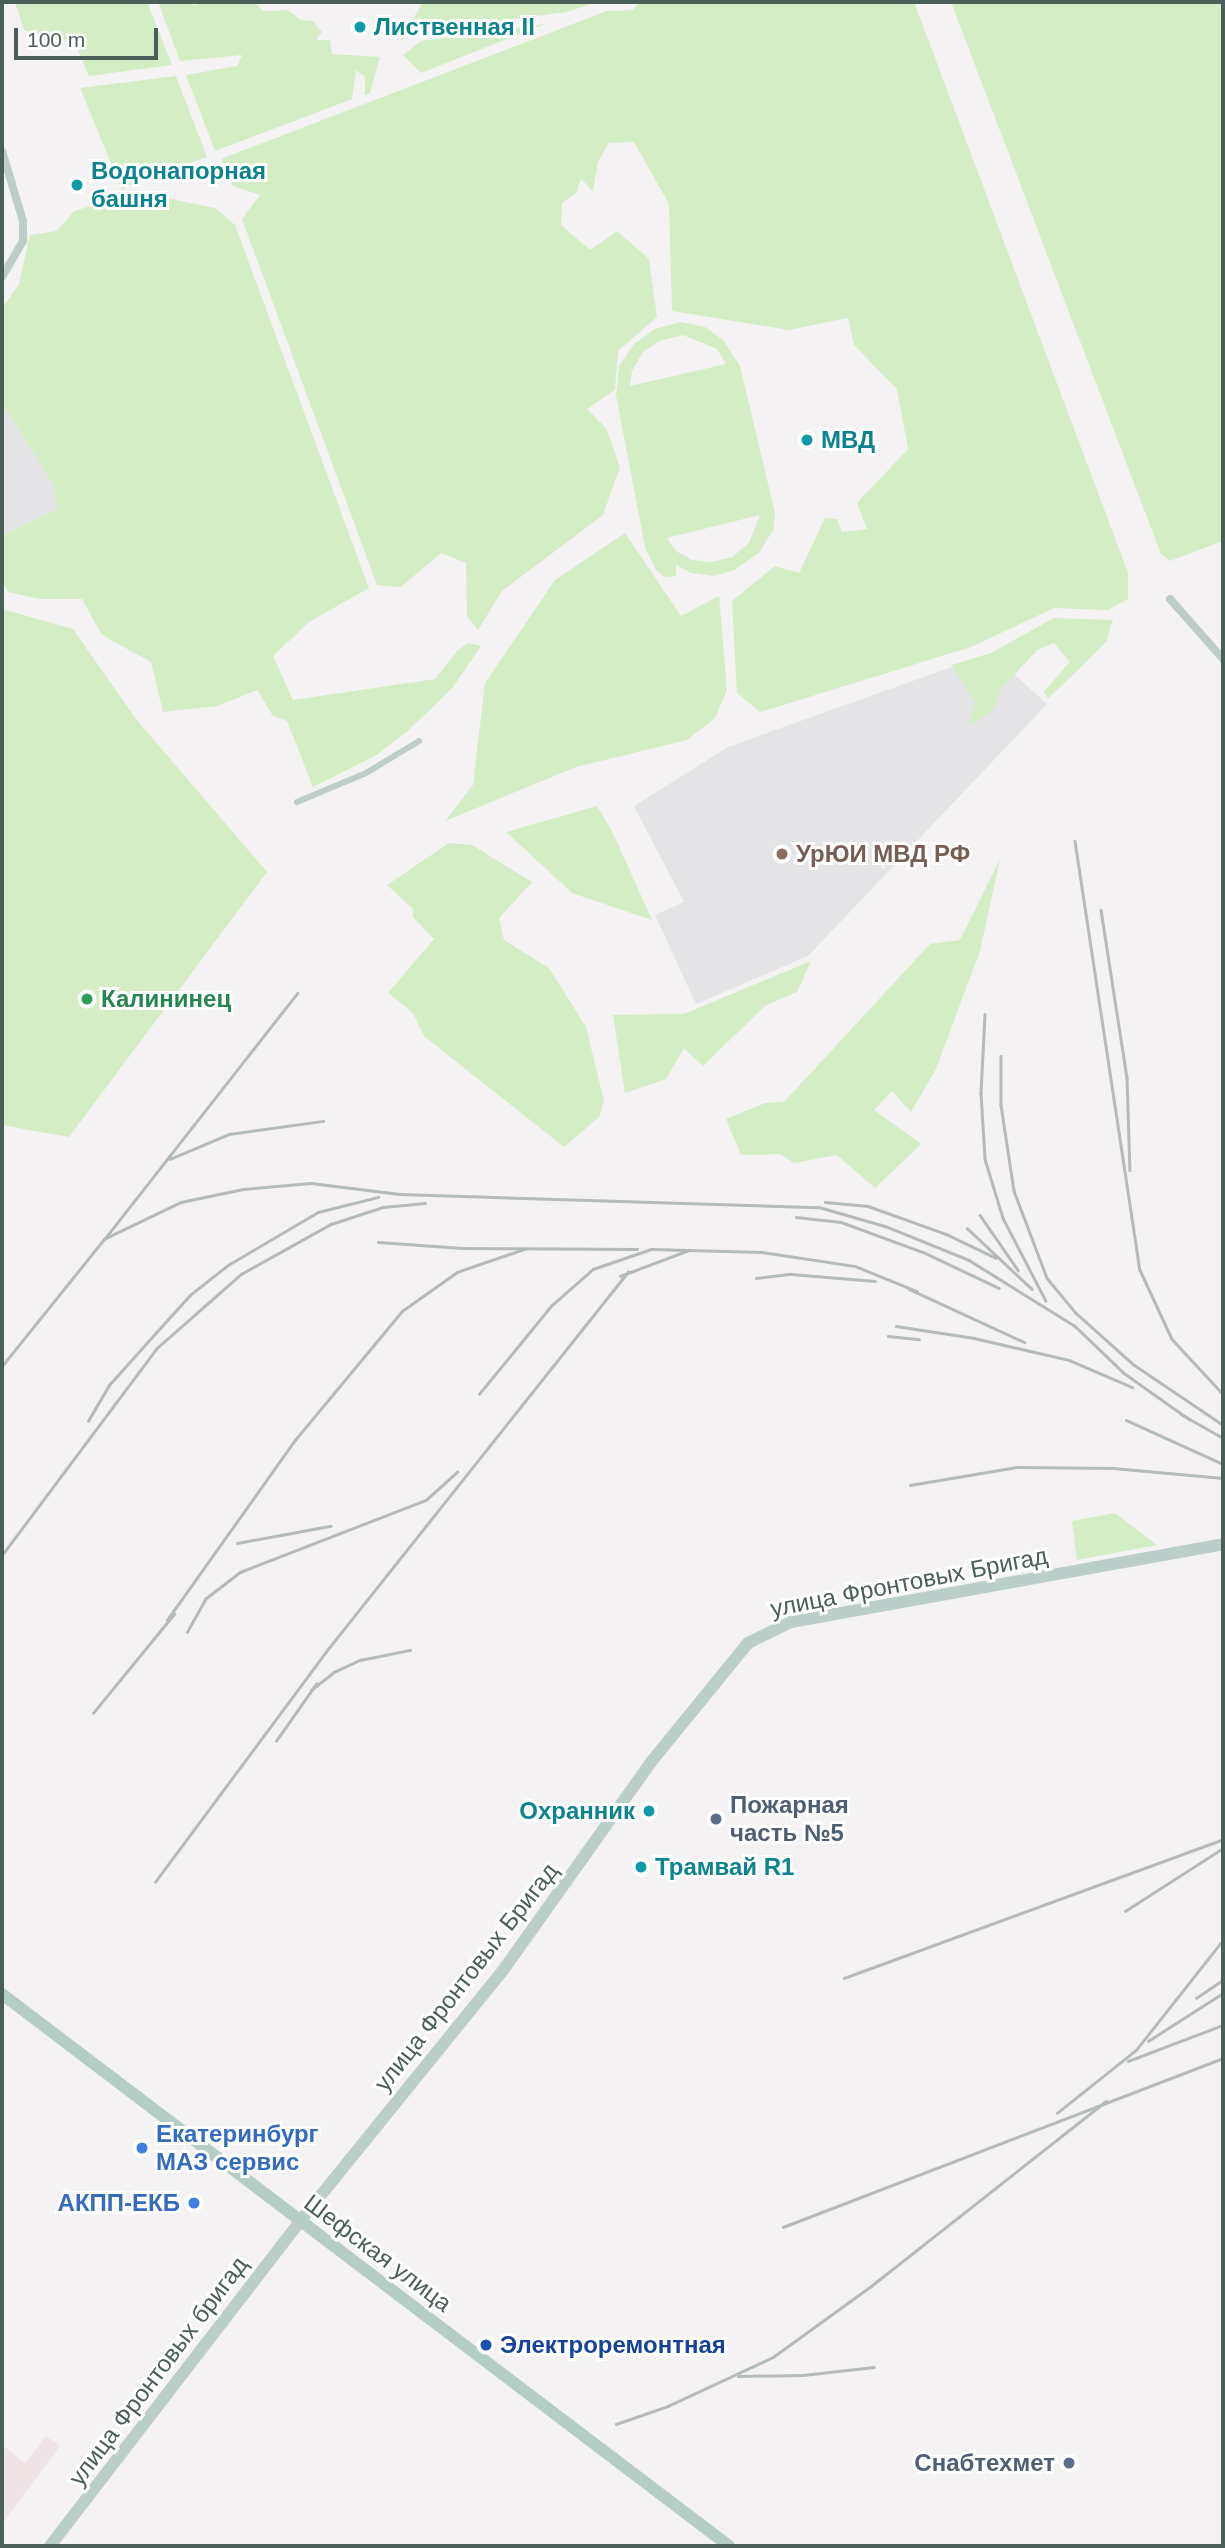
<!DOCTYPE html>
<html>
<head>
<meta charset="utf-8">
<style>
	body { margin:0 }
	#map { position:relative; width:1225px; height:2548px; overflow:hidden; background:#f4f2f3; font-family:Helvetica,sans-serif }
	div>[style] { position:absolute }
	.commercial>* { inset:0; background:#f0e5e6 }
	.education>* { inset:0; background:#e4e3e5 }
	.green>* { inset:0; background:#d4edc4 }
	.pedestrian>* { height:6px; margin:-3px; padding:0 3px; transform-origin:3px; border-radius:3px; background:#becdc8 }
	.minor>* { height:8px; margin:-4px; padding:0 4px; transform-origin:4px; border-radius:4px; background:#becdc8 }
	.secondary>* { height:12px; margin:-6px; padding:0 6px; transform-origin:6px; border-radius:6px; background:#bccec9 }
	.primary>* { height:12px; margin:-6px; padding:0 6px; transform-origin:6px; border-radius:6px; background:#b4cec6 }
	.rail>* { height:2.5px; margin:-1.25px; padding:0 1.25px; transform-origin:1.25px; border-radius:1.25px; background:#b4bbba }
	.dots>* { width:19px; height:19px; translate:-50% -50%; box-sizing:border-box; border:4px solid #fff; border-radius:50% }
	span { translate:-50% -50%; white-space:nowrap; text-align:center; line-height:1.15; -webkit-text-stroke:6px #fff; paint-order:stroke }
	.culture-label { font-size:24px; color:#0d838f; font-weight:700 }
	.left { translate:0 -50%; text-align:left }
	.right { translate:-100% -50%; text-align:right }
	.education-label { font-size:24px; color:#785e54; font-weight:700 }
	.leisure-label { font-size:24px; color:#27864d; font-weight:700 }
	.street-label { font-size:24px; color:#4b5e58 }
	.service-label { font-size:24px; color:#4e5e75; font-weight:700 }
	.shop-label { font-size:24px; color:#366cbe; font-weight:700 }
	.transit-label { font-size:24px; color:#164399; font-weight:700 }
	.frame { position:absolute; inset:0; border:4px solid #4b5e58; pointer-events:none }
	.scale { position:absolute; left:14px; top:28px; width:144px; height:32px; box-sizing:border-box; border:4px solid #4b5e58; border-top:0; padding-left:9px; font-size:21px; line-height:24px; white-space:nowrap; color:#4b5e58; -webkit-text-stroke:5px #fff; paint-order:stroke }
</style>
</head>
<body>
<div id="map">
	<div class="commercial">
		<div style="clip-path:polygon(46px 2436px,60px 2446px,2px 2524px,2px 2445px,25px 2463px)"></div>
	</div>
	<div class="education">
		<div style="clip-path:polygon(2px 403px,54px 486px,57px 509px,2px 536px)"></div>
		<div style="clip-path:polygon(991px 653px,1047px 704px,808px 956px,696px 1004px,655px 915px,684px 902px,634px 806px,728px 747px)"></div>
	</div>
	<div class="green">
		<div style="clip-path:polygon(15px 2px,147px 2px,172px 65px,89px 76px,76px 45px,24px 30px)"></div>
		<div style="clip-path:polygon(158px 2px,192px 2px,194px 6px,201px 2px,255px 2px,263px 11px,288px 10px,301px 20px,313px 21px,322px 32px,316px 40px,330px 40px,332px 54px,380px 57px,370px 93px,365px 95px,365px 77px,356px 70px,352px 99px,215px 151px,186px 75px,237px 66px,242px 55px,180px 61px)"></div>
		<div style="clip-path:polygon(423px 2px,597px 2px,567px 12px,416px 32px,400px 41px)"></div>
		<div style="clip-path:polygon(639px 2px,914px 2px,1128px 573px,1128px 599px,1108px 610px,1054px 608px,971px 647px,760px 712px,737px 693px,732px 601px,775px 566px,799px 573px,825px 518px,837px 519px,842px 532px,867px 529px,857px 503px,908px 449px,897px 389px,854px 345px,848px 318px,789px 330px,672px 311px,669px 204px,634px 142px,609px 143px,598px 162px,593px 191px,581px 179px,576px 193px,562px 203px,561px 225px,590px 250px,617px 231px,649px 259px,657px 317px,618px 351px,615px 390px,587px 409px,606px 428px,620px 467px,603px 515px,502px 591px,478px 630px,467px 616px,466px 563px,441px 553px,401px 587px,377px 585px,242px 219px,260px 195px,233px 186px,221px 159px,607px 11px,633px 10px)"></div>
		<div style="clip-path:polygon(951px 2px,1223px 2px,1223px 541px,1170px 561px,1161px 554px)"></div>
		<div style="clip-path:polygon(545px 24px,421px 73px,403px 55px,421px 41px)"></div>
		<div style="clip-path:polygon(176px 76px,207px 157px,137px 180px,122px 190px,80px 88px)"></div>
		<div style="clip-path:polygon(138px 192px,215px 208px,235px 225px,369px 588px,309px 622px,273px 656px,293px 700px,435px 679px,458px 650px,469px 643px,481px 646px,453px 687px,409px 730px,375px 756px,313px 787px,287px 721px,273px 716px,257px 690px,217px 706px,163px 712px,151px 662px,102px 635px,82px 599px,40px 599px,8px 592px,2px 579px,2px 536px,57px 509px,54px 486px,2px 403px,2px 309px,19px 284px,30px 235px,57px 231px,74px 211px)"></div>
		<div style="clip-path:polygon(evenodd,681px 322px,705px 327px,723px 340px,740px 366px,775px 513px,773px 530px,759px 553px,734px 570px,714px 576px,691px 573px,676px 565px,676px 576px,665px 577px,656px 570px,645px 547px,616px 395px,619px 366px,634px 344px,655px 329px,681px 322px,683px 335px,717px 349px,726px 364px,630px 386px,632px 371px,643px 352px,660px 341px,683px 335px,681px 322px,760px 515px,749px 543px,732px 557px,711px 562px,692px 560px,676px 551px,667px 538px,760px 515px)"></div>
		<div style="clip-path:polygon(625px 533px,681px 616px,719px 596px,727px 690px,715px 718px,687px 740px,576px 767px,445px 821px,473px 785px,485px 683px,555px 580px)"></div>
		<div style="clip-path:polygon(2px 609px,73px 629px,136px 719px,267px 872px,69px 1137px,2px 1125px)"></div>
		<div style="clip-path:polygon(1054px 618px,1113px 620px,1106px 642px,1048px 699px,1044px 691px,1070px 662px,1054px 643px,1037px 650px,1002px 688px,993px 710px,967px 727px,976px 703px,951px 665px,991px 653px)"></div>
		<div style="clip-path:polygon(597px 806px,612px 831px,652px 920px,572px 893px,506px 832px)"></div>
		<div style="clip-path:polygon(449px 843px,472px 845px,532px 882px,499px 918px,504px 940px,549px 968px,586px 1027px,604px 1101px,599px 1117px,564px 1147px,424px 1036px,413px 1013px,388px 993px,434px 939px,413px 917px,413px 909px,387px 885px)"></div>
		<div style="clip-path:polygon(1000px 859px,980px 951px,936px 1069px,911px 1112px,892px 1091px,874px 1110px,921px 1144px,875px 1188px,837px 1155px,794px 1163px,780px 1154px,741px 1155px,726px 1119px,765px 1103px,784px 1102px,930px 944px,960px 940px)"></div>
		<div style="clip-path:polygon(811px 961px,797px 992px,766px 1005px,703px 1066px,684px 1048px,666px 1079px,625px 1093px,613px 1015px,684px 1014px)"></div>
		<div style="clip-path:polygon(1115px 1513px,1157px 1545px,1077px 1560px,1072px 1521px)"></div>
	</div>
	<div class="pedestrian">
		<div style="left:297px;top:802px;width:75px;rotate:-22.8deg"></div>
		<div style="left:366px;top:773px;width:62px;rotate:-31.1deg"></div>
	</div>
	<div class="minor">
		<div style="left:2px;top:151px;width:73px;rotate:73.3deg"></div>
		<div style="left:23px;top:221px;width:20px;rotate:90deg"></div>
		<div style="left:23px;top:241px;width:42px;rotate:120.3deg"></div>
		<div style="left:1170px;top:599px;width:80px;rotate:48.5deg"></div>
	</div>
	<div class="secondary">
		<div style="left:50px;top:2546px;width:410px;rotate:-52.4deg"></div>
		<div style="left:300px;top:2221px;width:324px;rotate:-51deg"></div>
		<div style="left:504px;top:1969px;width:254px;rotate:-54.6deg"></div>
		<div style="left:651px;top:1762px;width:154px;rotate:-50.8deg"></div>
		<div style="left:748px;top:1643px;width:48px;rotate:-26deg"></div>
		<div style="left:791px;top:1622px;width:439px;rotate:-10.2deg"></div>
	</div>
	<div class="primary">
		<div style="left:2px;top:1994px;width:913px;rotate:37.21deg"></div>
	</div>
	<div class="rail">
		<div style="left:1075px;top:841px;width:434px;rotate:81.4deg"></div>
		<div style="left:1140px;top:1270px;width:76px;rotate:65.1deg"></div>
		<div style="left:1172px;top:1339px;width:75px;rotate:47.2deg"></div>
		<div style="left:1101px;top:910px;width:169px;rotate:81.2deg"></div>
		<div style="left:1127px;top:1077px;width:93px;rotate:88.2deg"></div>
		<div style="left:985px;top:1014px;width:79px;rotate:92.9deg"></div>
		<div style="left:981px;top:1093px;width:66px;rotate:86.5deg"></div>
		<div style="left:985px;top:1159px;width:62px;rotate:73deg"></div>
		<div style="left:1003px;top:1218px;width:93px;rotate:62.6deg"></div>
		<div style="left:1001px;top:1056px;width:49px;rotate:90deg"></div>
		<div style="left:1001px;top:1105px;width:87px;rotate:81.4deg"></div>
		<div style="left:1014px;top:1191px;width:93px;rotate:69.2deg"></div>
		<div style="left:1047px;top:1278px;width:45px;rotate:50.4deg"></div>
		<div style="left:1076px;top:1313px;width:76px;rotate:41.8deg"></div>
		<div style="left:1133px;top:1364px;width:109px;rotate:34.1deg"></div>
		<div style="left:170px;top:1159px;width:64px;rotate:-23deg"></div>
		<div style="left:229px;top:1134px;width:95px;rotate:-7.9deg"></div>
		<div style="left:825px;top:1202px;width:43px;rotate:5.3deg"></div>
		<div style="left:868px;top:1206px;width:83px;rotate:19.7deg"></div>
		<div style="left:946px;top:1234px;width:55px;rotate:25.6deg"></div>
		<div style="left:980px;top:1215px;width:67px;rotate:55.4deg"></div>
		<div style="left:796px;top:1217px;width:45px;rotate:6.3deg"></div>
		<div style="left:841px;top:1222px;width:87px;rotate:20.1deg"></div>
		<div style="left:923px;top:1252px;width:84px;rotate:25.3deg"></div>
		<div style="left:967px;top:1228px;width:89px;rotate:43.2deg"></div>
		<div style="left:106px;top:1237px;width:310px;rotate:-51.9deg"></div>
		<div style="left:378px;top:1242px;width:84px;rotate:4.1deg"></div>
		<div style="left:462px;top:1248px;width:175px;rotate:0.3deg"></div>
		<div style="left:620px;top:1276px;width:74px;rotate:-20.6deg"></div>
		<div style="left:756px;top:1278px;width:35px;rotate:-7deg"></div>
		<div style="left:791px;top:1274px;width:84px;rotate:4.8deg"></div>
		<div style="left:909px;top:1289px;width:127px;rotate:24.7deg"></div>
		<div style="left:896px;top:1326px;width:79px;rotate:8.7deg"></div>
		<div style="left:974px;top:1338px;width:98px;rotate:13deg"></div>
		<div style="left:1069px;top:1360px;width:69px;rotate:23.2deg"></div>
		<div style="left:888px;top:1336px;width:31px;rotate:6deg"></div>
		<div style="left:2px;top:1366px;width:163px;rotate:-51.2deg"></div>
		<div style="left:104px;top:1239px;width:85px;rotate:-25.7deg"></div>
		<div style="left:181px;top:1202px;width:63px;rotate:-11.8deg"></div>
		<div style="left:243px;top:1189px;width:68px;rotate:-5deg"></div>
		<div style="left:311px;top:1183px;width:89px;rotate:7.1deg"></div>
		<div style="left:399px;top:1194px;width:420px;rotate:1.8deg"></div>
		<div style="left:819px;top:1207px;width:69px;rotate:16.1deg"></div>
		<div style="left:885px;top:1226px;width:91px;rotate:22deg"></div>
		<div style="left:969px;top:1260px;width:125px;rotate:31.9deg"></div>
		<div style="left:1075px;top:1326px;width:68px;rotate:43.8deg"></div>
		<div style="left:1124px;top:1373px;width:80px;rotate:35.3deg"></div>
		<div style="left:479px;top:1394px;width:114px;rotate:-50.7deg"></div>
		<div style="left:551px;top:1306px;width:56px;rotate:-41.4deg"></div>
		<div style="left:593px;top:1269px;width:61px;rotate:-19deg"></div>
		<div style="left:651px;top:1249px;width:111px;rotate:1.5deg"></div>
		<div style="left:762px;top:1252px;width:94px;rotate:8.6deg"></div>
		<div style="left:855px;top:1266px;width:67px;rotate:22deg"></div>
		<div style="left:1181px;top:1414px;width:48px;rotate:29.7deg"></div>
		<div style="left:1126px;top:1420px;width:107px;rotate:24.4deg"></div>
		<div style="left:88px;top:1421px;width:42px;rotate:-59.7deg"></div>
		<div style="left:109px;top:1385px;width:78px;rotate:-48.1deg"></div>
		<div style="left:161px;top:1327px;width:43px;rotate:-47.8deg"></div>
		<div style="left:190px;top:1295px;width:48px;rotate:-38.3deg"></div>
		<div style="left:228px;top:1265px;width:104px;rotate:-30.5deg"></div>
		<div style="left:318px;top:1212px;width:62px;rotate:-14deg"></div>
		<div style="left:910px;top:1485px;width:108px;rotate:-9.6deg"></div>
		<div style="left:1016px;top:1467px;width:97px;rotate:0.6deg"></div>
		<div style="left:1113px;top:1468px;width:110px;rotate:5.2deg"></div>
		<div style="left:237px;top:1543px;width:95px;rotate:-10.4deg"></div>
		<div style="left:2px;top:1555px;width:259px;rotate:-53.2deg"></div>
		<div style="left:157px;top:1348px;width:112px;rotate:-41.4deg"></div>
		<div style="left:241px;top:1274px;width:103px;rotate:-29.1deg"></div>
		<div style="left:331px;top:1224px;width:55px;rotate:-18.1deg"></div>
		<div style="left:383px;top:1207px;width:42px;rotate:-5.4deg"></div>
		<div style="left:167px;top:1620px;width:221px;rotate:-54.6deg"></div>
		<div style="left:295px;top:1440px;width:168px;rotate:-50.3deg"></div>
		<div style="left:402px;top:1311px;width:67px;rotate:-35.3deg"></div>
		<div style="left:457px;top:1272px;width:71px;rotate:-18.9deg"></div>
		<div style="left:187px;top:1632px;width:38px;rotate:-61deg"></div>
		<div style="left:205px;top:1599px;width:44px;rotate:-37.6deg"></div>
		<div style="left:240px;top:1572px;width:199px;rotate:-21.2deg"></div>
		<div style="left:426px;top:1500px;width:42px;rotate:-42.1deg"></div>
		<div style="left:311px;top:1690px;width:29px;rotate:-38deg"></div>
		<div style="left:334px;top:1672px;width:29px;rotate:-25deg"></div>
		<div style="left:360px;top:1660px;width:51px;rotate:-11.3deg"></div>
		<div style="left:93px;top:1713px;width:128px;rotate:-50.7deg"></div>
		<div style="left:276px;top:1741px;width:70px;rotate:-54.9deg"></div>
		<div style="left:155px;top:1882px;width:290px;rotate:-53.4deg"></div>
		<div style="left:328px;top:1649px;width:482px;rotate:-51.5deg"></div>
		<div style="left:1125px;top:1911px;width:117px;rotate:-32.7deg"></div>
		<div style="left:844px;top:1978px;width:404px;rotate:-20.1deg"></div>
		<div style="left:1196px;top:1998px;width:32px;rotate:-34deg"></div>
		<div style="left:1148px;top:2041px;width:89px;rotate:-32.6deg"></div>
		<div style="left:1128px;top:2061px;width:102px;rotate:-20.8deg"></div>
		<div style="left:1057px;top:2113px;width:101px;rotate:-38.6deg"></div>
		<div style="left:1136px;top:2050px;width:140px;rotate:-51.7deg"></div>
		<div style="left:783px;top:2227px;width:471px;rotate:-21deg"></div>
		<div style="left:738px;top:2376px;width:65px;rotate:-0.9deg"></div>
		<div style="left:803px;top:2375px;width:71px;rotate:-6.4deg"></div>
		<div style="left:616px;top:2424px;width:55px;rotate:-19.1deg"></div>
		<div style="left:668px;top:2406px;width:116px;rotate:-25deg"></div>
		<div style="left:773px;top:2357px;width:121px;rotate:-35.9deg"></div>
		<div style="left:871px;top:2286px;width:299px;rotate:-38.2deg"></div>
	</div>
	<div class="dots">
		<div style="left:360px;top:27px;background:#0f9aa8"></div>
		<div style="left:77px;top:185px;background:#0f9aa8"></div>
		<div style="left:807px;top:440px;background:#0f9aa8"></div>
		<div style="left:782px;top:854px;background:#8d6e63"></div>
		<div style="left:87px;top:999px;background:#2e9e5b"></div>
		<div style="left:649px;top:1811px;background:#0f9aa8"></div>
		<div style="left:716px;top:1819px;background:#5c6f8a"></div>
		<div style="left:641px;top:1867px;background:#0f9aa8"></div>
		<div style="left:142px;top:2148px;background:#3f7fe0"></div>
		<div style="left:194px;top:2203px;background:#3f7fe0"></div>
		<div style="left:486px;top:2345px;background:#1a4fb4"></div>
		<div style="left:1069px;top:2463px;background:#5c6f8a"></div>
	</div>
	<div class="culture-label">
		<span class="left" style="left:374px;top:27px">Лиственная II</span>
		<span class="left" style="left:91px;top:185px">Водонапорная<br>башня</span>
		<span class="left" style="left:821px;top:440px">МВД</span>
		<span class="right" style="left:635px;top:1811px">Охранник</span>
		<span class="left" style="left:655px;top:1867px">Трамвай R1</span>
	</div>
	<div class="education-label">
		<span class="left" style="left:796px;top:854px">УрЮИ МВД РФ</span>
	</div>
	<div class="leisure-label">
		<span class="left" style="left:101px;top:999px">Калининец</span>
	</div>
	<div class="street-label">
		<span style="left:909px;top:1582px;rotate:-11deg">улица Фронтовых Бригад</span>
		<span style="left:466px;top:1977px;rotate:-52deg">улица Фронтовых Бригад</span>
		<span style="left:378px;top:2253px;rotate:37deg">Шефская улица</span>
		<span style="left:158px;top:2371px;rotate:-53deg">улица Фронтовых бригад</span>
	</div>
	<div class="service-label">
		<span class="left" style="left:730px;top:1819px">Пожарная<br>часть №5</span>
		<span class="right" style="left:1055px;top:2463px">Снабтехмет</span>
	</div>
	<div class="shop-label">
		<span class="left" style="left:156px;top:2148px">Екатеринбург<br>МАЗ сервис</span>
		<span class="right" style="left:180px;top:2203px">АКПП-ЕКБ</span>
	</div>
	<div class="transit-label">
		<span class="left" style="left:500px;top:2345px">Электроремонтная</span>
	</div>
	<div class="frame"></div>
	<div class="scale">100 m</div>
</div>
</body>
</html>
